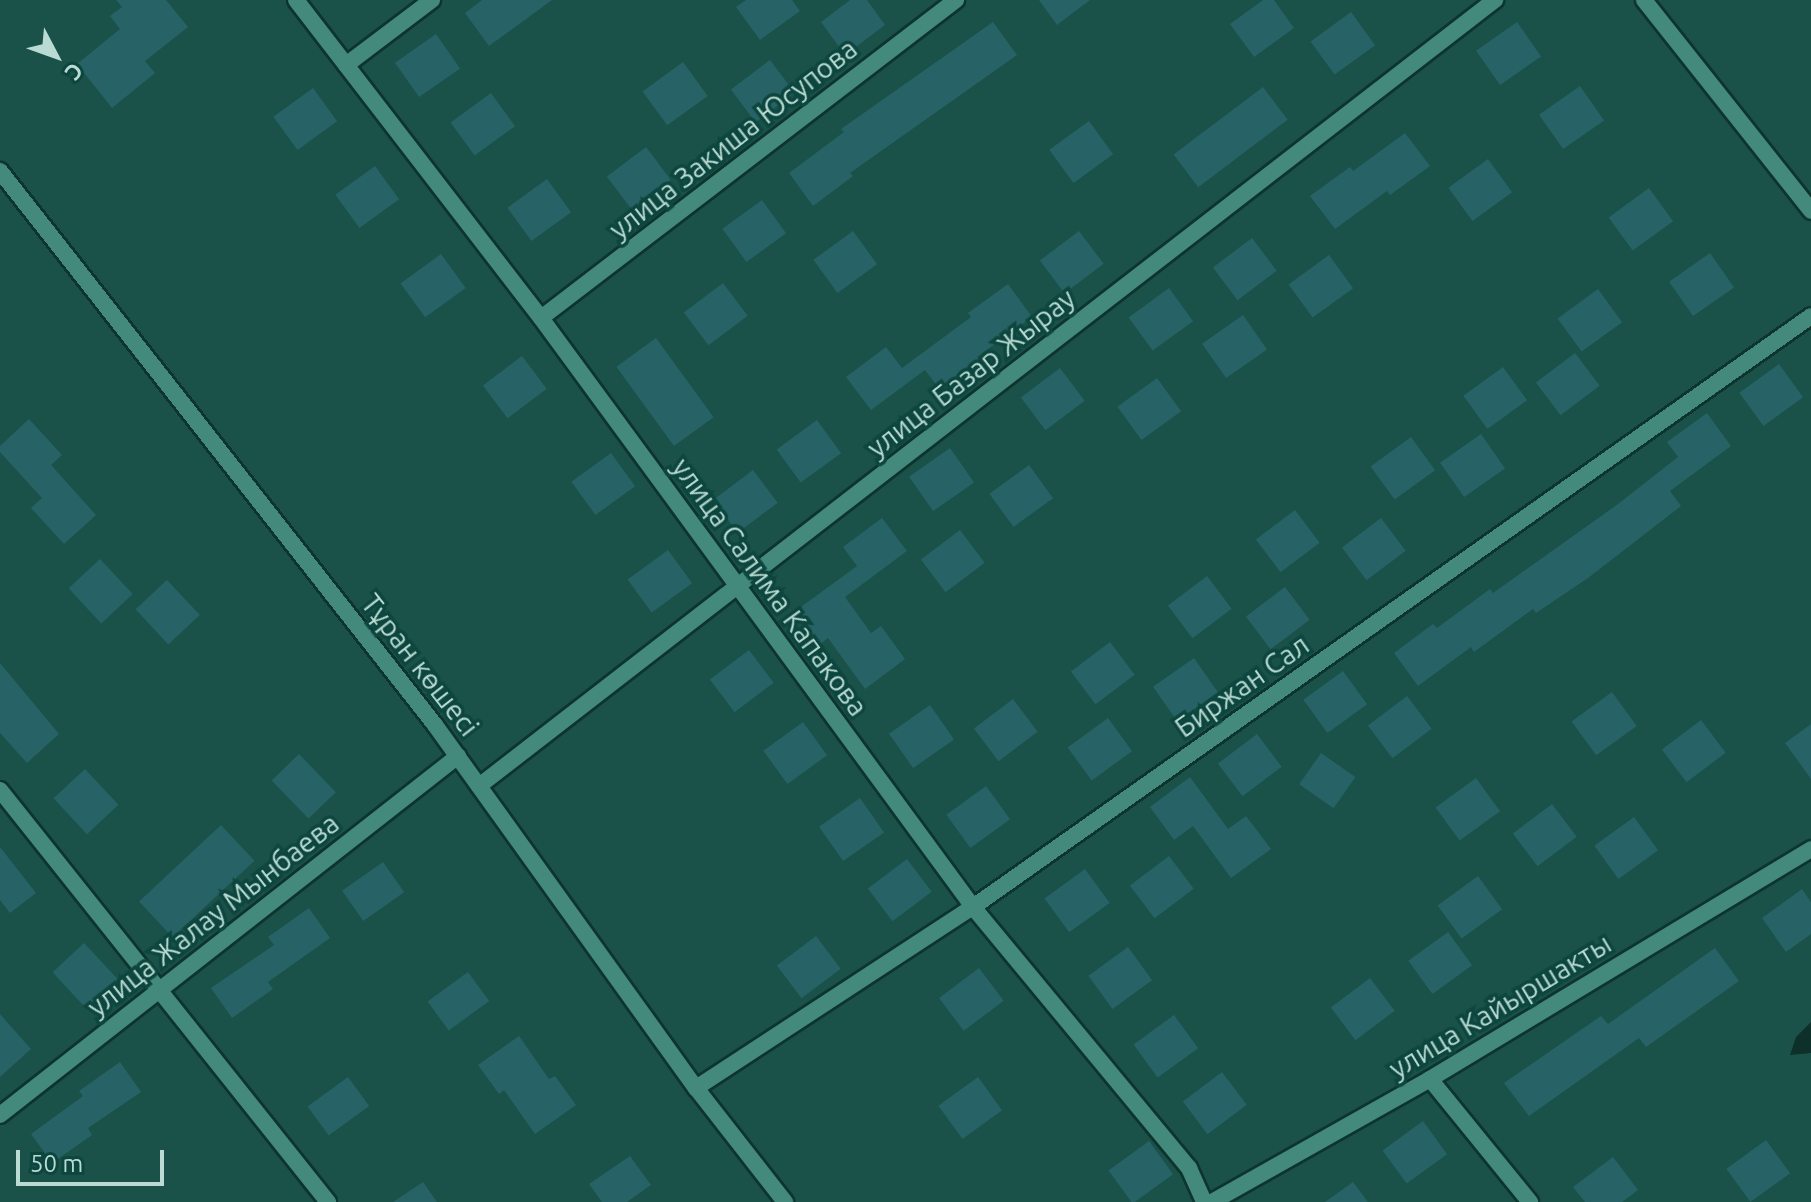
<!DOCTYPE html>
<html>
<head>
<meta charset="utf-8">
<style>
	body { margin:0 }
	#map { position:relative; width:1811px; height:1202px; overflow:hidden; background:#1a5148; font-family:Ubuntu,sans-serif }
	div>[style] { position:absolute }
	.water>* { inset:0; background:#0e302a }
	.building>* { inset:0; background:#276366; transform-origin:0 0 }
	.roads { filter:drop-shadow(2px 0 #0e342e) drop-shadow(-2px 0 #0e342e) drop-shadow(0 2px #0e342e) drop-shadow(0 -2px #0e342e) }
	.minor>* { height:16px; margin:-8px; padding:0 8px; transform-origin:8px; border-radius:8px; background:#438a7d }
	.tertiary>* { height:16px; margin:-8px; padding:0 8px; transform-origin:8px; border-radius:8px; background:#438a7d }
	span { translate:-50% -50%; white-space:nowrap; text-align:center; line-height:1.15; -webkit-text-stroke:7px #0c463e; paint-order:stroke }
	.street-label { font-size:28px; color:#b9dbd3 }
	.north { position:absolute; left:16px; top:16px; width:80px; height:80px; -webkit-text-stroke:6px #0c463e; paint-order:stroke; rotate:131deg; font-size:22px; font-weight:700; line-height:32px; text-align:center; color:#b9dbd3 }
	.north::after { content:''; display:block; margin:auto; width:28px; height:36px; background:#b9dbd3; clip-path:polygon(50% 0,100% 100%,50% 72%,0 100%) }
	.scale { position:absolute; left:16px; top:1150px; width:148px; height:36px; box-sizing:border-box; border:4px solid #b9dbd3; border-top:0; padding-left:10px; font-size:24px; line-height:28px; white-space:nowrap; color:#b9dbd3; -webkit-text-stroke:6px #0c463e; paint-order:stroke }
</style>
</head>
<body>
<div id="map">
	<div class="water">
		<div style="clip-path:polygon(1811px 1022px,1811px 1053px,1790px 1055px,1796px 1037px)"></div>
	</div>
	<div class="building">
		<div style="clip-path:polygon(116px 0,166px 0,188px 27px,145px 61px,155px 73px,112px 108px,77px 64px,120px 29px,110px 16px,122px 7px)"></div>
		<div style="clip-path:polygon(482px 0,552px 0,489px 46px,465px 13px)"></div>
		<div style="clip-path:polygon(746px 0,792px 0,800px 11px,760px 40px,736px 7px)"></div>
		<div style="clip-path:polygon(850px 0,867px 0,885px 25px,845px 55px,821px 22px)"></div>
		<div style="clip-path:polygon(1039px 0,1090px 0,1057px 25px)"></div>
		<div style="clip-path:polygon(1263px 0,1274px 0,1294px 28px,1254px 57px,1230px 24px)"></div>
		<div style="left:1351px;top:12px;width:41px;height:50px;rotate:54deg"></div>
		<div style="clip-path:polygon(993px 22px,1017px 55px,850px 173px,853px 176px,813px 206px,789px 173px,844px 132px,841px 129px)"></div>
		<div style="left:1517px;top:22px;width:42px;height:50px;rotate:55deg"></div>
		<div style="left:436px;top:34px;width:42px;height:50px;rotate:55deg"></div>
		<div style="left:770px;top:60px;width:41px;height:49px;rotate:53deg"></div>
		<div style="left:683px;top:62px;width:42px;height:50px;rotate:54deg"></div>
		<div style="left:1580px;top:86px;width:42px;height:50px;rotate:55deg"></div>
		<div style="left:1263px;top:87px;width:41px;height:112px;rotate:53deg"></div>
		<div style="left:313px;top:88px;width:41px;height:49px;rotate:54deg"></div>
		<div style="left:491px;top:93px;width:41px;height:50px;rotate:54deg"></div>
		<div style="left:1089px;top:121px;width:41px;height:49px;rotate:54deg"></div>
		<div style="clip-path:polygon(1405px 133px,1430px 166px,1390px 195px,1387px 191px,1335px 229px,1310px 196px,1350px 167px,1353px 171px)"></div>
		<div style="left:646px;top:147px;width:41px;height:49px;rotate:53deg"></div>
		<div style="left:1488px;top:159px;width:41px;height:49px;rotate:54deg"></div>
		<div style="left:375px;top:166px;width:41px;height:49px;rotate:54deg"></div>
		<div style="left:547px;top:179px;width:41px;height:49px;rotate:54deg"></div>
		<div style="left:1649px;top:188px;width:41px;height:50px;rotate:54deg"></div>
		<div style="left:762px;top:200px;width:41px;height:49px;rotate:54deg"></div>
		<div style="left:853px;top:231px;width:41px;height:49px;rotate:54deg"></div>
		<div style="left:1079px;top:231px;width:41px;height:49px;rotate:53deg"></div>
		<div style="left:1252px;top:238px;width:41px;height:49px;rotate:53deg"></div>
		<div style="left:1710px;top:253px;width:42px;height:50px;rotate:55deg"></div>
		<div style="left:441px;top:254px;width:42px;height:50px;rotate:54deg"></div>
		<div style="left:1329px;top:255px;width:41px;height:50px;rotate:54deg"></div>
		<div style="left:723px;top:283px;width:41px;height:49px;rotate:53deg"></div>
		<div style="clip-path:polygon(1008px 284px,1032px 317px,977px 357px,980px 361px,941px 391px,925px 370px,871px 410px,846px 377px,886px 347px,902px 368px,971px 317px,968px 313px)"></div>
		<div style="left:1169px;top:288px;width:41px;height:50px;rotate:54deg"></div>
		<div style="left:1598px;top:289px;width:41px;height:50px;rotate:54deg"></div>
		<div style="left:1243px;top:315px;width:42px;height:50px;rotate:55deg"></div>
		<div style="left:656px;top:338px;width:98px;height:49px;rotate:54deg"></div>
		<div style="left:1575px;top:353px;width:41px;height:49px;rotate:53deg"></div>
		<div style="left:522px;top:356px;width:41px;height:49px;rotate:53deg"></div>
		<div style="left:1779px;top:364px;width:41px;height:49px;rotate:54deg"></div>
		<div style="left:1503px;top:367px;width:41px;height:49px;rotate:54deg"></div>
		<div style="left:1060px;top:368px;width:41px;height:49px;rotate:53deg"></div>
		<div style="left:1157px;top:378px;width:41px;height:49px;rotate:54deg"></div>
		<div style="clip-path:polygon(1707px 413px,1731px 446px,1670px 491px,1681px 506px,1588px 578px,1536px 613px,1533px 609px,1474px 652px,1471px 647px,1418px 686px,1394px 653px,1433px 624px,1437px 628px,1490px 589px,1493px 593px,1618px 504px,1678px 457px,1667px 442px)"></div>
		<div style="clip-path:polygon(29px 419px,62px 455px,51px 465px,96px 515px,64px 544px,31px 508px,42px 498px,0 452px,0 446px)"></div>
		<div style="left:817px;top:420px;width:41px;height:50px;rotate:54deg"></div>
		<div style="left:1481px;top:434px;width:42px;height:50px;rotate:55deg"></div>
		<div style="left:1411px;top:437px;width:41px;height:50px;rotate:54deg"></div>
		<div style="left:950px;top:448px;width:42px;height:50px;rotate:55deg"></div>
		<div style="left:611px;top:453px;width:41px;height:49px;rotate:54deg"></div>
		<div style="left:1029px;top:465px;width:41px;height:49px;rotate:54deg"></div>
		<div style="left:753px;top:470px;width:41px;height:50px;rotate:53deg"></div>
		<div style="left:1295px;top:510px;width:41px;height:49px;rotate:53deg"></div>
		<div style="clip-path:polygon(882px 518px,907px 551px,845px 597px,871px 633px,881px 626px,905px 659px,865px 689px,828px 638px,819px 645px,794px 612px,857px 566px,843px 547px)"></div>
		<div style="left:1381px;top:518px;width:41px;height:49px;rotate:53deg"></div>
		<div style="left:960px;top:530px;width:41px;height:49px;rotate:53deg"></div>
		<div style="left:668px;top:550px;width:41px;height:50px;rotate:54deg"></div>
		<div style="left:100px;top:559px;width:48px;height:43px;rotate:47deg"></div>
		<div style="left:1207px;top:576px;width:41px;height:49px;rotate:53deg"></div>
		<div style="left:167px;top:580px;width:48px;height:43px;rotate:47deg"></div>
		<div style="left:1285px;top:587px;width:41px;height:49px;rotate:53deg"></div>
		<div style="left:1110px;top:642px;width:41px;height:49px;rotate:53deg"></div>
		<div style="left:749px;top:650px;width:41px;height:49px;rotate:53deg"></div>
		<div style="left:1194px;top:658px;width:42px;height:50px;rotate:55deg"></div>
		<div style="clip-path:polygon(0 663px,59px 734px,27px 763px,0 733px)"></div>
		<div style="left:1343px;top:671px;width:41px;height:49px;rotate:54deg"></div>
		<div style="left:1612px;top:692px;width:42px;height:50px;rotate:54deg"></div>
		<div style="left:1407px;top:696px;width:41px;height:49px;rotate:53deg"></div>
		<div style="left:1013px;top:699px;width:41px;height:49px;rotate:53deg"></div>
		<div style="left:930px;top:705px;width:42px;height:50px;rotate:55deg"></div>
		<div style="left:1108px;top:718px;width:41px;height:50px;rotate:54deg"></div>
		<div style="left:1701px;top:720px;width:41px;height:49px;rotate:53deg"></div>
		<div style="left:803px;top:722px;width:41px;height:49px;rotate:54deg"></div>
		<div style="clip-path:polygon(1811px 724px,1811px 779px,1785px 743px)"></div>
		<div style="left:1257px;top:734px;width:41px;height:49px;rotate:53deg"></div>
		<div style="left:1321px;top:753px;width:42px;height:38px;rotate:35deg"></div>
		<div style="left:299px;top:754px;width:53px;height:38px;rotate:46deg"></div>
		<div style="left:85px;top:769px;width:49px;height:43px;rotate:47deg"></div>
		<div style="clip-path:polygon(1190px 777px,1228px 829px,1246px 816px,1271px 849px,1231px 878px,1193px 826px,1174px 840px,1150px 807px)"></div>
		<div style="left:1476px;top:778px;width:41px;height:50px;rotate:54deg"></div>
		<div style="left:986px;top:786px;width:41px;height:49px;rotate:54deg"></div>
		<div style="left:860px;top:798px;width:42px;height:50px;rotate:55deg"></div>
		<div style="left:1552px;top:804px;width:41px;height:49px;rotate:53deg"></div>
		<div style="left:1634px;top:817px;width:41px;height:49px;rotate:54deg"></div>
		<div style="left:221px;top:825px;width:49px;height:112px;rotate:47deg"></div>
		<div style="clip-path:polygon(0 847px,36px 893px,10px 913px,0 900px)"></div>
		<div style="left:1169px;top:856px;width:41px;height:49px;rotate:53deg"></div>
		<div style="left:907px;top:859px;width:41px;height:49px;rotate:53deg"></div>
		<div style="left:383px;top:862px;width:37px;height:50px;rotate:55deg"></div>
		<div style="left:1085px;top:869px;width:42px;height:50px;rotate:54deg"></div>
		<div style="left:1478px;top:876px;width:41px;height:50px;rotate:54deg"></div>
		<div style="clip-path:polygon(1802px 889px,1811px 902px,1811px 934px,1786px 952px,1762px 918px)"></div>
		<div style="clip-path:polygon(309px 908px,330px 938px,268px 982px,273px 989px,232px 1018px,211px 988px,274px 945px,268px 937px)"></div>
		<div style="left:1448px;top:932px;width:41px;height:49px;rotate:54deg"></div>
		<div style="left:816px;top:936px;width:41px;height:49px;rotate:53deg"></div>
		<div style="left:84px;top:943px;width:49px;height:43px;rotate:47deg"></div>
		<div style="left:1128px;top:947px;width:41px;height:49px;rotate:54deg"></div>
		<div style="clip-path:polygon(1715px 948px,1739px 981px,1646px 1047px,1639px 1038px,1529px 1116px,1504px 1083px,1601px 1016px,1608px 1024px)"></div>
		<div style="left:979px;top:968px;width:41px;height:50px;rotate:53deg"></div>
		<div style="left:468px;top:972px;width:36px;height:50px;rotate:54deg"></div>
		<div style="left:1370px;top:978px;width:41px;height:49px;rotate:53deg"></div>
		<div style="clip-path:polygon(0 1014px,31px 1049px,0 1077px)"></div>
		<div style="left:1174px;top:1015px;width:41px;height:50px;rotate:54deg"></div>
		<div style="clip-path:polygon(519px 1036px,549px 1079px,555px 1076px,576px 1105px,535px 1134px,504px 1090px,499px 1094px,478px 1065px)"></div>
		<div style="clip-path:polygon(120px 1062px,141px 1092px,88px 1128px,92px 1135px,52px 1163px,31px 1134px,83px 1096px,79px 1091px)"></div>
		<div style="left:1222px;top:1072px;width:41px;height:49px;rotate:53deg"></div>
		<div style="left:348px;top:1077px;width:36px;height:50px;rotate:54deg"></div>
		<div style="left:978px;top:1077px;width:41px;height:49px;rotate:54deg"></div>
		<div style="left:1423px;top:1121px;width:41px;height:50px;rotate:54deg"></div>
		<div style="left:1766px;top:1140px;width:41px;height:49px;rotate:54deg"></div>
		<div style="left:1149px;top:1141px;width:41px;height:50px;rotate:54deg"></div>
		<div style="clip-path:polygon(630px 1156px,651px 1185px,627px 1202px,602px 1202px,589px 1184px)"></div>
		<div style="clip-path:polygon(1613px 1157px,1638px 1190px,1622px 1202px,1585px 1202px,1573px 1187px)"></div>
		<div style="clip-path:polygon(423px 1182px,437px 1202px,393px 1202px)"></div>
		<div style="clip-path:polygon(1353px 1182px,1368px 1202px,1325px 1202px)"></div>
	</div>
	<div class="roads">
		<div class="minor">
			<div style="left:296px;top:0;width:401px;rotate:52.4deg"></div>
			<div style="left:541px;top:318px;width:730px;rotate:53.74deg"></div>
			<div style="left:973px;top:907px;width:339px;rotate:50.4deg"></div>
			<div style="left:1189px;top:1168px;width:37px;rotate:66deg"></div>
			<div style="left:1644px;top:0;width:269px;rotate:51.6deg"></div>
			<div style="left:346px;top:65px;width:108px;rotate:-37.1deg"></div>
			<div style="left:541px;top:318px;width:523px;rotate:-37.46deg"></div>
			<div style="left:479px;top:786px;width:1285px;rotate:-37.73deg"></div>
			<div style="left:0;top:790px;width:527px;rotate:51.48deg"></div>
			<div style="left:1430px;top:1079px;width:159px;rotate:50.9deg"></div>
			<div style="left:696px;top:1088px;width:331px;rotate:-33.2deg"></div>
			<div style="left:973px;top:907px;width:1025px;rotate:-35.19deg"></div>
			<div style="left:0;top:1115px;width:582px;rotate:-38.09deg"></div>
			<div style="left:1212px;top:1202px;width:250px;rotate:-29.4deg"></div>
			<div style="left:1430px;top:1079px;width:445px;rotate:-31.1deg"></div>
		</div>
		<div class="tertiary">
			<div style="left:0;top:171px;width:704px;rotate:51.86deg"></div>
			<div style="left:435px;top:725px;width:447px;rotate:54.3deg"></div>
			<div style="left:696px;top:1088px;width:145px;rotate:52deg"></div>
		</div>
	</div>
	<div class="street-label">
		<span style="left:733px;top:139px;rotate:-38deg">улица Закиша Юсупова</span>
		<span style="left:971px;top:373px;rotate:-38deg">улица Базар Жырау</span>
		<span style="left:770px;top:587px;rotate:54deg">улица Салима Капакова</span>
		<span style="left:420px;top:665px;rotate:52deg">Тұран көшесі</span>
		<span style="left:1242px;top:686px;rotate:-35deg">Биржан Сал</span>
		<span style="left:213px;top:915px;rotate:-38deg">улица Жалау Мынбаева</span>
		<span style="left:1500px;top:1006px;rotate:-31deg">улица Кайыршакты</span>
	</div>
	<div class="north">С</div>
	<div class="scale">50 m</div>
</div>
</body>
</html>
